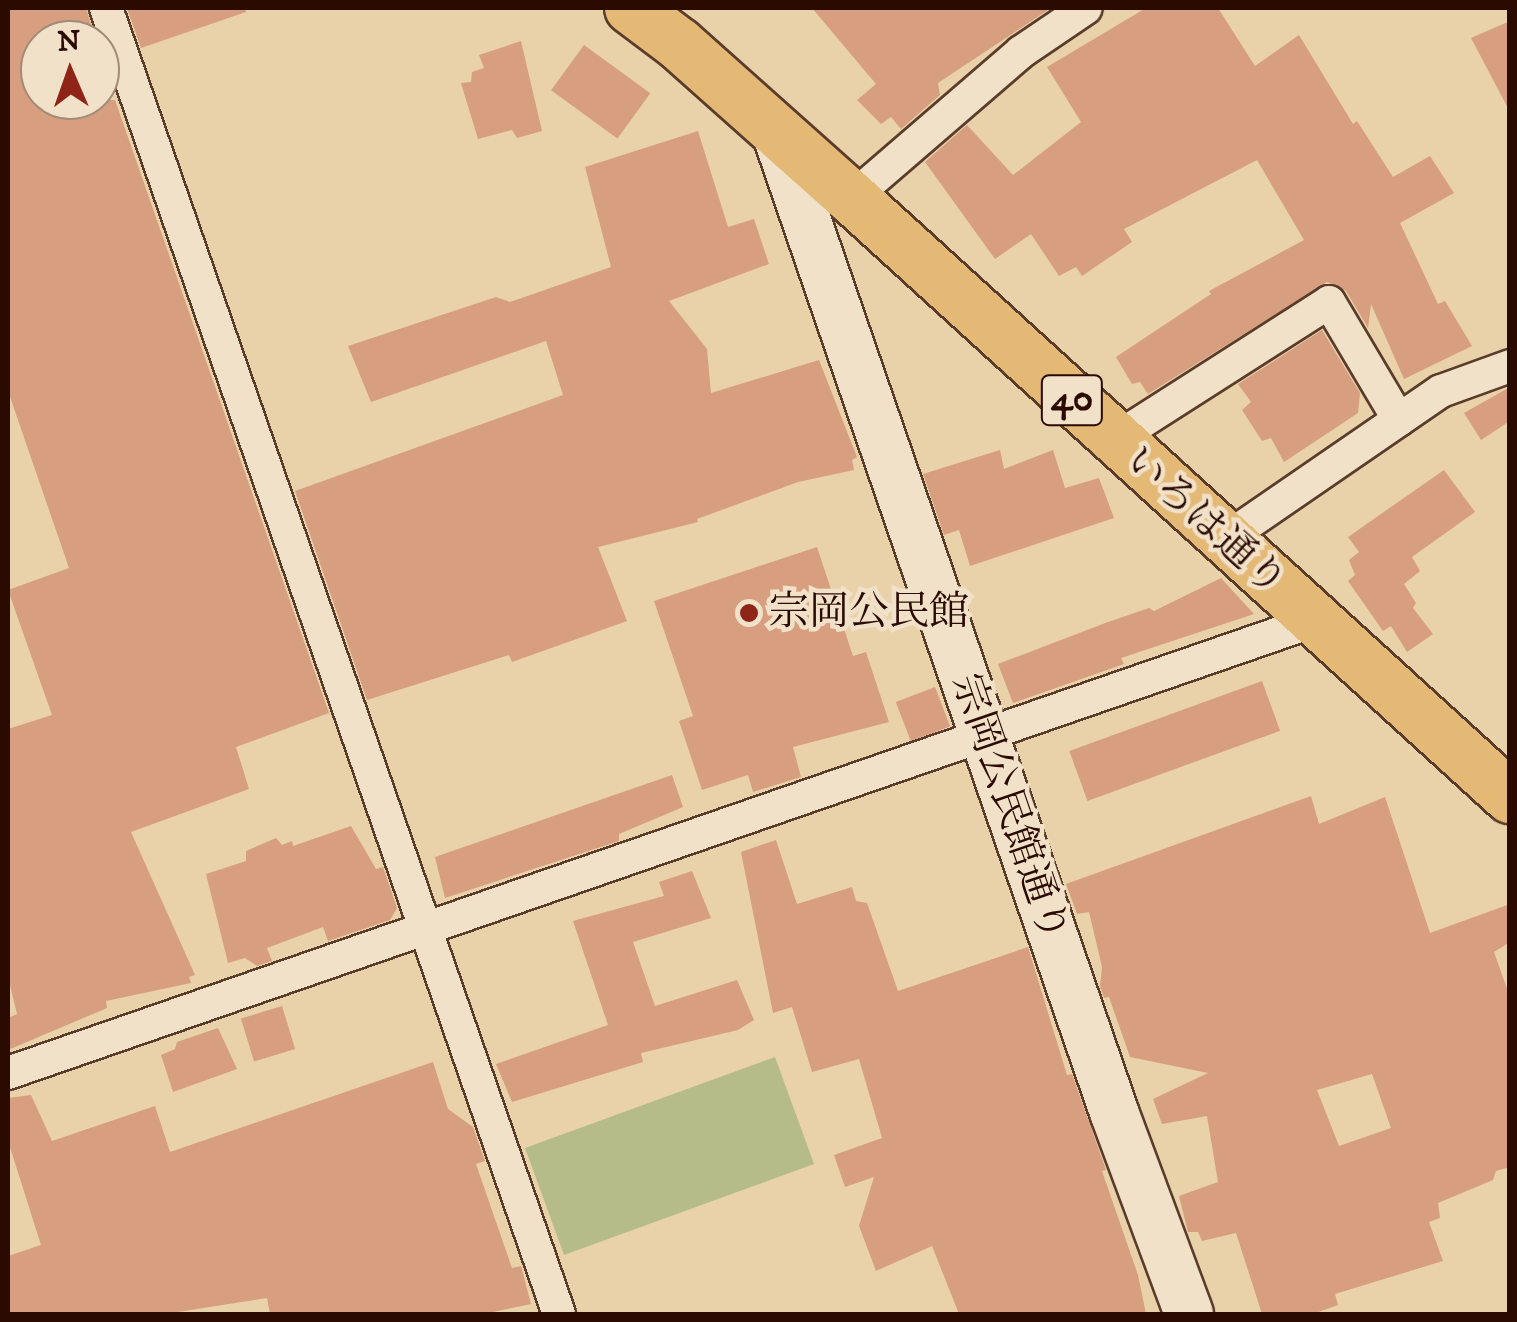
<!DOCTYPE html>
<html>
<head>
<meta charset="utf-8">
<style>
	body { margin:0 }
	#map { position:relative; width:1517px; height:1322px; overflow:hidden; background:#e9d1aa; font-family:"IM FELL DW Pica","Noto Serif JP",serif }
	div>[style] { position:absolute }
	.green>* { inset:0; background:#b5bc8a; transform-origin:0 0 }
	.building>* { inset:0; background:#d79f7f; transform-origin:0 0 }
	.roads { filter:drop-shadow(2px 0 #5a3c2b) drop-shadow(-2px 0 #5a3c2b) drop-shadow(0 2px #5a3c2b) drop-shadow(0 -2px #5a3c2b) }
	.street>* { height:32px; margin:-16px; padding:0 16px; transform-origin:16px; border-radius:16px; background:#f1e1c8 }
	.secondary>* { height:48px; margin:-24px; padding:0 24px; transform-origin:24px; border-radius:24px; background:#f1e1c8 }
	.primary>* { height:52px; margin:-26px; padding:0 26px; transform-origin:26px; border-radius:26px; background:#e4b875 }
	.dots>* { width:28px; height:28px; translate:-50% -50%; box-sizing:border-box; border:5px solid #f1e1c8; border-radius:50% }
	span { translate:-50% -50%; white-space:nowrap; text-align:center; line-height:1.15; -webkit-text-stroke:9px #f1e1c8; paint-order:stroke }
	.shield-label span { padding:2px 8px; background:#f1e1c8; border:2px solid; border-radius:8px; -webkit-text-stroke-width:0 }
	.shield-label { font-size:38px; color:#2b0a01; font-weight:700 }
	.street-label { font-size:40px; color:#2b0a01 }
	.poi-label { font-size:40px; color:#2b0a01 }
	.left { translate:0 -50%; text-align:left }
	.frame { position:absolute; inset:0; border:10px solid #2b0a01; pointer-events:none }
	.north { position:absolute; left:20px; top:20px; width:100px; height:100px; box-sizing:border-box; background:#f1e1c8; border:2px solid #a28b78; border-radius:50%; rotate:358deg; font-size:28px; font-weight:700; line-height:40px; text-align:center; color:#2b0a01 }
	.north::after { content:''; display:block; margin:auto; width:35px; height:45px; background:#8f2418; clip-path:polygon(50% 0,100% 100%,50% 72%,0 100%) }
</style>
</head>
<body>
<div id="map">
	<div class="green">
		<div style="left:775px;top:1057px;width:114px;height:266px;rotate:70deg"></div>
	</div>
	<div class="building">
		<div style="clip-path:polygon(8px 8px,86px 8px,96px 40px,40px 40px,40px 100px,115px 100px,329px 713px,236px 747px,249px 789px,131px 832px,195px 975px,189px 977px,191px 983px,106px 1001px,107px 1008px,8px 1050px,8px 1018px,17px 1014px,8px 977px,8px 729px,52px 715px,8px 590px,69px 568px,8px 391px)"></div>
		<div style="clip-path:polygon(127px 8px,245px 8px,246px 12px,141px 48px)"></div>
		<div style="clip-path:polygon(812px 8px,1051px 8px,938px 83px,940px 95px,901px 129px,891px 117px,881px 124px,857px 100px,876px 84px)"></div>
		<div style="clip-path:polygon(1146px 8px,1218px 8px,1255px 66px,1299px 35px,1353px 124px,1357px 121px,1393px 177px,1430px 156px,1454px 193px,1400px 223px,1438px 304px,1445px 301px,1472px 346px,1404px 379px,1371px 304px,1368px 328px,1346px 291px,1327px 282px,1148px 394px,1140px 382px,1132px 384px,1116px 357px,1211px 294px,1209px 291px,1304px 240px,1257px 160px,1124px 229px,1132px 242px,1082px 276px,1076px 267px,1059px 276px,1031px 234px,995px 259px,925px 162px,967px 125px,1013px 175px,1081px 122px,1047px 67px)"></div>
		<div style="clip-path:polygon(1510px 21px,1510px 112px,1471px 38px)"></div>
		<div style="clip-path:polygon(521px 41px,542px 131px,517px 138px,512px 130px,478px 139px,461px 83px,471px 82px,472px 72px,484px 68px,479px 55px)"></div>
		<div style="left:584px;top:45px;width:82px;height:56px;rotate:36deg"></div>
		<div style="clip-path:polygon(698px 131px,728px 227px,754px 219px,769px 264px,669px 301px,707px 349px,711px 393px,819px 360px,857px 457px,852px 460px,854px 470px,798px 482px,697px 519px,698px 522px,598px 547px,627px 621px,512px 662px,509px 655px,367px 700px,295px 491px,563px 395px,546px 341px,371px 402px,348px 346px,496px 297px,510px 302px,611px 267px,585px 167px)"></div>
		<div style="clip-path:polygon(1322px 330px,1360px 393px,1358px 413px,1284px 462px,1271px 438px,1262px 441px,1242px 410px,1251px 402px,1238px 384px)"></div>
		<div style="clip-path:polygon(1510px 387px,1510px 421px,1481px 440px,1464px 413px)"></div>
		<div style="clip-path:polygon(1000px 450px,1004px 469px,1053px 450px,1065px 488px,1099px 478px,1114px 518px,970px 566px,959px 530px,944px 535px,923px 474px)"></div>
		<div style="clip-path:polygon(1444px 470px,1475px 512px,1412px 557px,1420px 571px,1404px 584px,1416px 603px,1413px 608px,1433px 634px,1407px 652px,1391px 626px,1383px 631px,1348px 581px,1355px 575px,1349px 560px,1359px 552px,1348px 537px)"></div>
		<div style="clip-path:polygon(817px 547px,853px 656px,866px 652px,889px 722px,793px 747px,801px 777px,753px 792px,748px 775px,702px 790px,679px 721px,693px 716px,654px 601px)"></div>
		<div style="clip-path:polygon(1221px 578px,1254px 614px,1121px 658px,1124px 664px,1013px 703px,998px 664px,1108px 622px,1149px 608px,1154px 611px)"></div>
		<div style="left:1262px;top:681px;width:53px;height:205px;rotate:70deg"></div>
		<div style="left:935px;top:687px;width:42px;height:42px;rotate:69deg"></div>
		<div style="clip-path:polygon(672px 775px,683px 807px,619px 834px,619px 841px,445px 898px,435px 857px)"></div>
		<div style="clip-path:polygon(evenodd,1311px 796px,1319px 824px,1385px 797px,1430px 933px,1510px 904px,1510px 942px,1494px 952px,1510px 997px,1510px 1167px,1496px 1171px,1493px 1180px,1438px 1203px,1440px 1218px,1429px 1222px,1443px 1261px,1335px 1294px,1338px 1305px,1313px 1314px,1262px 1314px,1236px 1233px,1202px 1241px,1198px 1232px,1188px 1232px,1179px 1196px,1218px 1182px,1207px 1116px,1162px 1124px,1153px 1099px,1208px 1073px,1130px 1057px,1109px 997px,1104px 998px,1100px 986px,1102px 967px,1089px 912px,1077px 914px,1066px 884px,1311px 796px,1372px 1074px,1391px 1128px,1339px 1146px,1317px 1090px,1372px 1074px)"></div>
		<div style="clip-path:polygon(351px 826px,376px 869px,383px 867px,397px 908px,390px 920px,328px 941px,323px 927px,267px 948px,272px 961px,257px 966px,245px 958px,228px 963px,206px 874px,246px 861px,246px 851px,276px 838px,282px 845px,292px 841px,293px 846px)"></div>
		<div style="clip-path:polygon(776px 840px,797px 904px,852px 887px,856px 901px,867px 903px,898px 991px,1028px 947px,1067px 1075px,1072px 1074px,1106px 1170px,1102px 1171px,1138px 1275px,1146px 1314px,959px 1314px,932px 1246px,876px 1271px,859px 1226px,874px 1177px,845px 1187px,834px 1155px,882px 1138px,859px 1059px,812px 1072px,792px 1007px,773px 1013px,741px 852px)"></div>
		<div style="clip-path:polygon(692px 871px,711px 918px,633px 942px,655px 1006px,737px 980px,754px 1020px,738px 1030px,641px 1053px,643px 1062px,512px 1102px,496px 1064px,608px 1025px,573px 921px,664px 896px,659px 882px)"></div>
		<div style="left:282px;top:1006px;width:45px;height:43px;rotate:73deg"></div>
		<div style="clip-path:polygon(218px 1028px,237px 1069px,173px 1092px,161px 1055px,175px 1049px,177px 1042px)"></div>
		<div style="clip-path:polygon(433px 1062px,448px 1109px,473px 1127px,485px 1161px,476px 1164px,512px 1268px,521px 1266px,531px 1304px,483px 1314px,270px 1314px,267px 1298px,165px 1314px,8px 1314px,8px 1256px,41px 1245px,8px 1141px,8px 1098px,31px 1095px,52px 1141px,155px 1106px,170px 1152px)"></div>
	</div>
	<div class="roads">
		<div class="street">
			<div style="left:106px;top:8px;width:1382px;rotate:70.87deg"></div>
			<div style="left:852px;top:198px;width:223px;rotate:-40.8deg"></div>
			<div style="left:1021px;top:52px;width:78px;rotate:-34.1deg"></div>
			<div style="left:1115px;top:439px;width:254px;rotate:-32.6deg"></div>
			<div style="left:1329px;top:302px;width:137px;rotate:59.3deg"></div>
			<div style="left:1224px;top:540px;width:263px;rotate:-34.5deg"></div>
			<div style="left:1441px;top:391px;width:73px;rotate:-19.9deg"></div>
			<div style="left:8px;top:1073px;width:1382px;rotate:-19.09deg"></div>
		</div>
		<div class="secondary">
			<div style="left:775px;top:129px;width:1040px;rotate:70.97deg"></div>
			<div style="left:1114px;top:1112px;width:215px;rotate:69.6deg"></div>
		</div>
		<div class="primary">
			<div style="left:631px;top:8px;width:60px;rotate:36.9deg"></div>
			<div style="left:679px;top:44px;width:232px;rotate:41.7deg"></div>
			<div style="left:852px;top:198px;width:890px;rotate:42.31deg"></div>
		</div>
	</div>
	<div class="dots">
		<div style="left:749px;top:613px;background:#8f2418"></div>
	</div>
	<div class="shield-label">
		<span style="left:1072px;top:400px">40</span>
	</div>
	<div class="street-label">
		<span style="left:1205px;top:522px;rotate:42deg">いろは通り</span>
		<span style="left:1009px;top:808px;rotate:71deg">宗岡公民館通り</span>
	</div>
	<div class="poi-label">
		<span class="left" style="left:769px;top:613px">宗岡公民館</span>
	</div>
	<div class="frame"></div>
	<div class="north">N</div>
</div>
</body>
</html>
